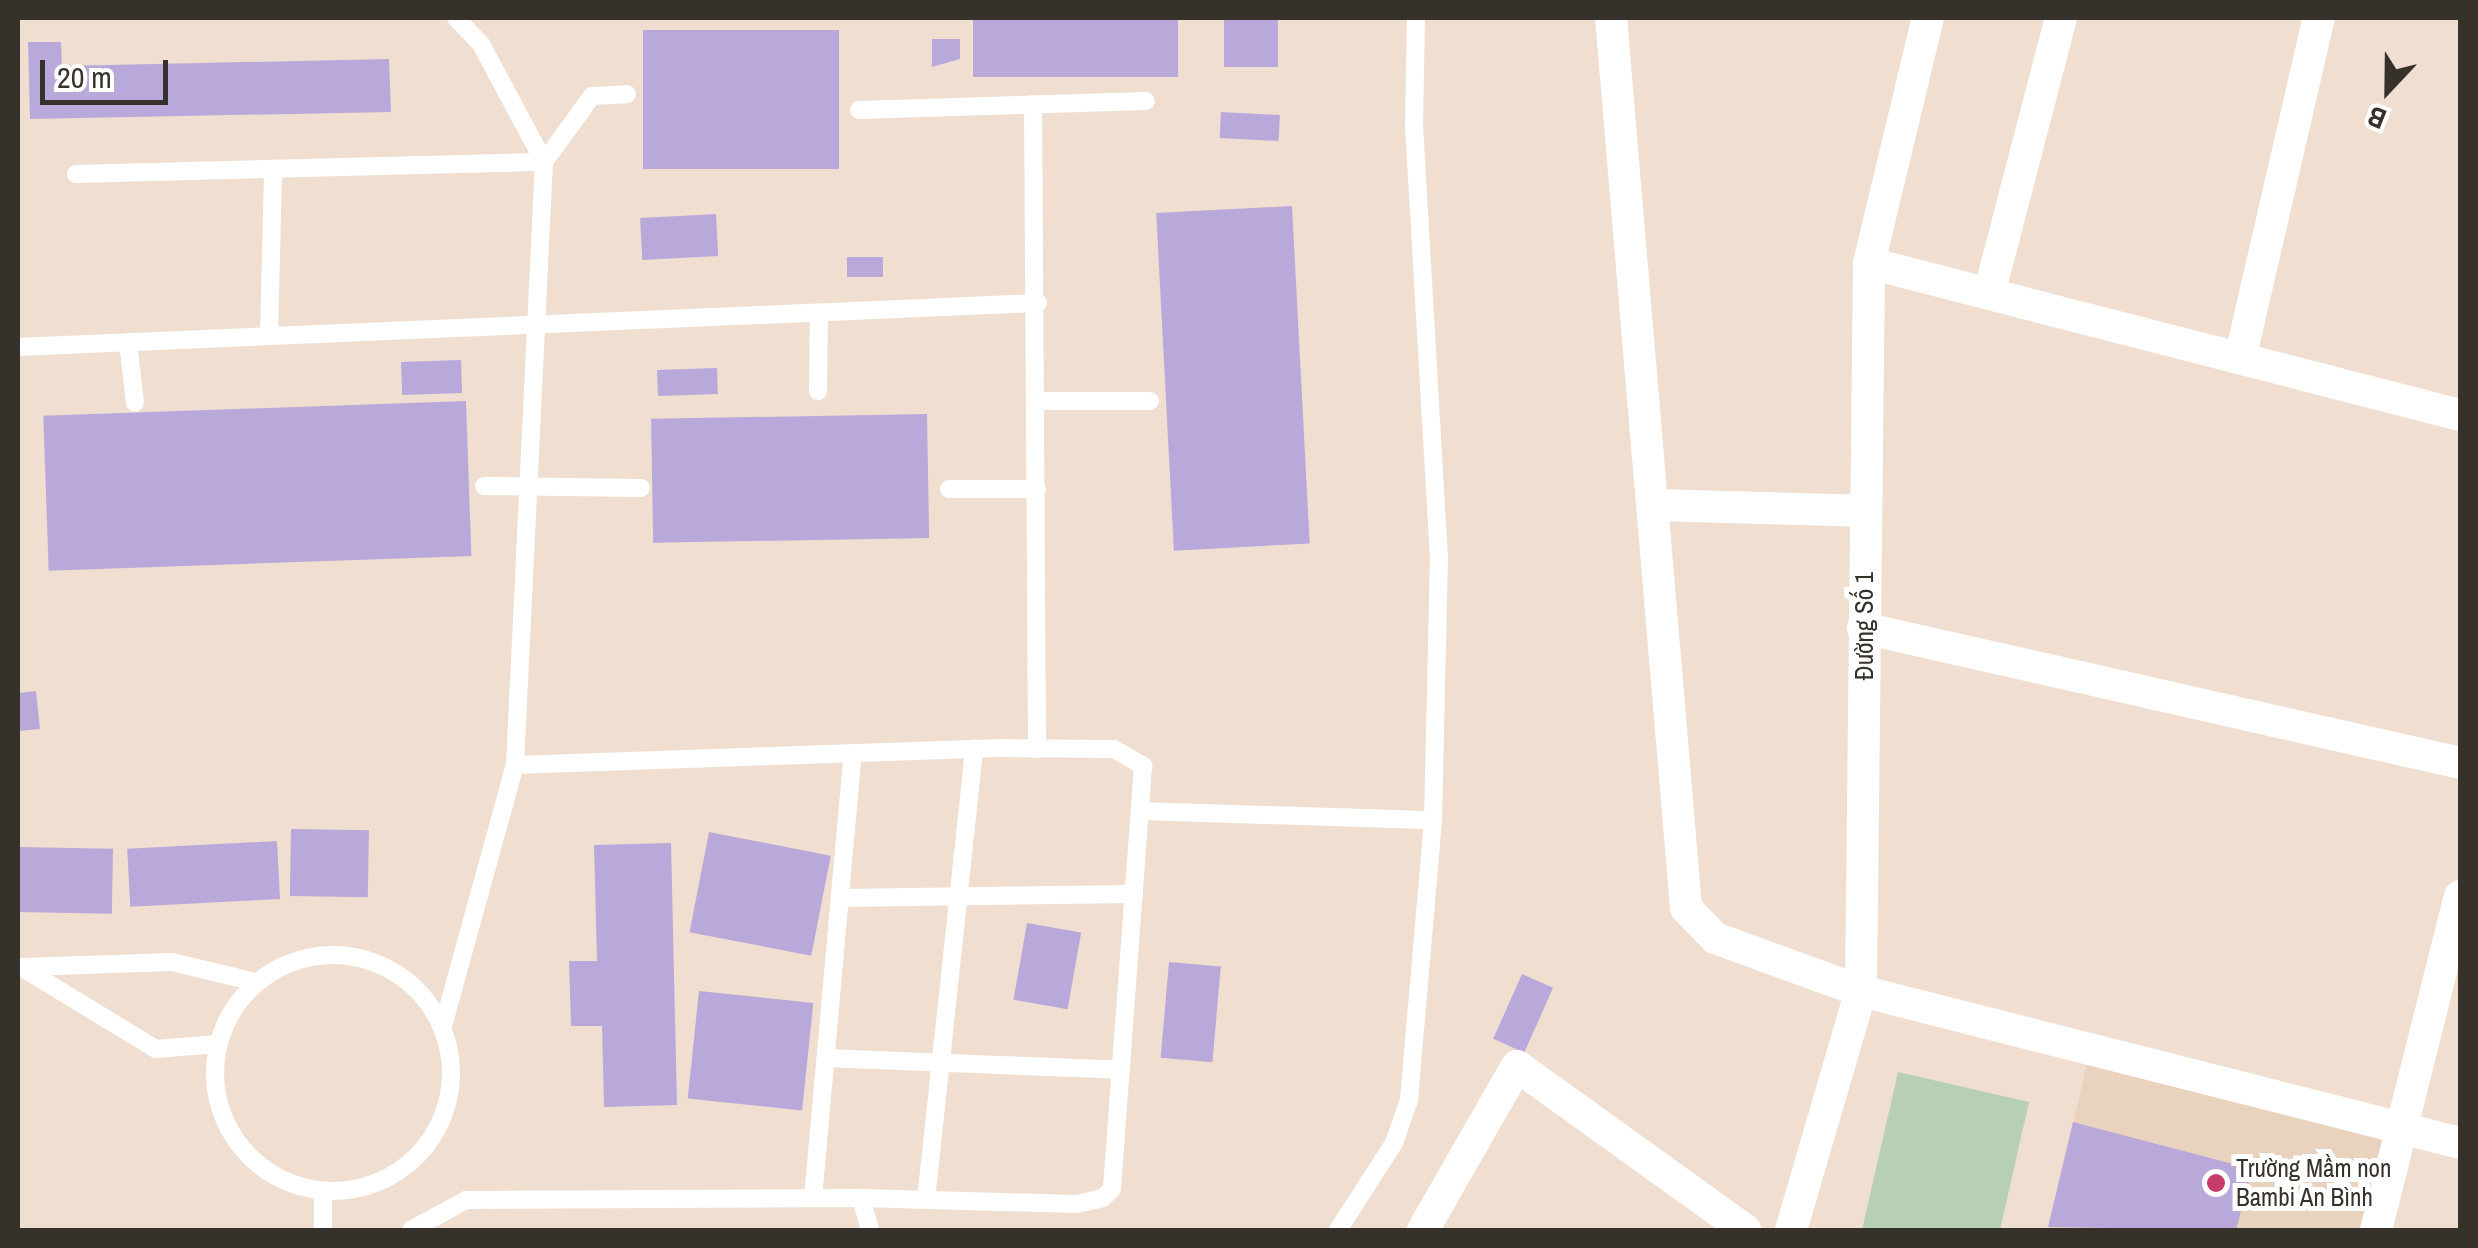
<!DOCTYPE html>
<html>
<head>
<meta charset="utf-8">
<style>
	body { margin:0 }
	#map { position:relative; width:2478px; height:1248px; overflow:hidden; background:#f0dfd0; font-family:"Archivo Narrow",sans-serif }
	div>[style] { position:absolute }
	.built>* { inset:0; background:#e9d2be }
	.green>* { inset:0; background:#b7d0b5 }
	.building>* { inset:0; background:#b9a9da; transform-origin:0 0 }
	.lane>* { height:18px; margin:-9px; padding:0 9px; transform-origin:9px; border-radius:9px; background:#fff }
	.lane>.ring { margin:-9px; padding:0; box-sizing:content-box; background:none; border:18px solid #fff; border-radius:50% }
	.street>* { height:32px; margin:-16px; padding:0 16px; transform-origin:16px; border-radius:16px; background:#fff }
	.dots>* { width:28px; height:28px; translate:-50% -50%; box-sizing:border-box; border:5px solid #fff; border-radius:50% }
	span { translate:-50% -50%; white-space:nowrap; text-align:center; line-height:1.15; -webkit-text-stroke:10px #fff; paint-order:stroke }
	.street-label { font-size:25px; color:#37312b }
	.poi-label { font-size:25px; color:#37312b }
	.left { translate:0 -50%; text-align:left }
	.frame { position:absolute; inset:0; border:20px solid #37312b; pointer-events:none }
	.north { position:absolute; left:2338px; top:40px; width:100px; height:100px; -webkit-text-stroke:8px #fff; paint-order:stroke; rotate:202deg; font-size:28px; font-weight:700; line-height:40px; text-align:center; color:#37312b }
	.north::after { content:''; display:block; margin:auto; width:35px; height:45px; background:#37312b; clip-path:polygon(50% 0,100% 100%,50% 72%,0 100%) }
	.scale { position:absolute; left:40px; top:60px; width:128px; height:45px; box-sizing:border-box; border:5px solid #37312b; border-top:0; padding-left:12px; font-size:30px; line-height:35px; white-space:nowrap; color:#37312b; -webkit-text-stroke:8px #fff; paint-order:stroke }
</style>
</head>
<body>
<div id="map">
	<div class="built">
		<div style="clip-path:polygon(2087px 1064px,2383px 1139px,2360px 1230px,2048px 1230px)"></div>
	</div>
	<div class="green">
		<div style="clip-path:polygon(1898px 1072px,2029px 1102px,2000px 1230px,1862px 1230px)"></div>
	</div>
	<div class="building">
		<div style="left:973px;top:18px;width:205px;height:59px"></div>
		<div style="left:1224px;top:18px;width:54px;height:49px"></div>
		<div style="left:839px;top:30px;width:139px;height:196px;rotate:90deg"></div>
		<div style="clip-path:polygon(932px 39px,960px 39px,960px 59px,932px 67px)"></div>
		<div style="clip-path:polygon(28px 42px,61px 42px,62px 66px,389px 59px,391px 112px,30px 119px)"></div>
		<div style="left:1221px;top:112px;width:59px;height:26px;rotate:3deg"></div>
		<div style="left:1292px;top:206px;width:338px;height:136px;rotate:87deg"></div>
		<div style="left:716px;top:214px;width:42px;height:76px;rotate:87deg"></div>
		<div style="left:847px;top:257px;width:36px;height:20px"></div>
		<div style="left:461px;top:360px;width:33px;height:60px;rotate:88deg"></div>
		<div style="left:717px;top:368px;width:26px;height:60px;rotate:88deg"></div>
		<div style="left:466px;top:401px;width:155px;height:423px;rotate:88deg"></div>
		<div style="left:927px;top:414px;width:124px;height:276px;rotate:89deg"></div>
		<div style="clip-path:polygon(36px 691px,40px 729px,18px 731px,18px 693px)"></div>
		<div style="left:291px;top:829px;width:78px;height:67px;rotate:1deg"></div>
		<div style="left:709px;top:832px;width:124px;height:102px;rotate:11deg"></div>
		<div style="left:277px;top:841px;width:58px;height:150px;rotate:87deg"></div>
		<div style="clip-path:polygon(671px 843px,677px 1105px,604px 1107px,602px 1026px,571px 1026px,569px 961px,597px 961px,594px 845px)"></div>
		<div style="left:18px;top:847px;width:95px;height:65px;rotate:1deg"></div>
		<div style="left:1027px;top:923px;width:55px;height:78px;rotate:10deg"></div>
		<div style="left:1169px;top:962px;width:52px;height:96px;rotate:5deg"></div>
		<div style="left:1522px;top:974px;width:34px;height:71px;rotate:24deg"></div>
		<div style="left:699px;top:991px;width:115px;height:108px;rotate:6deg"></div>
		<div style="clip-path:polygon(2073px 1122px,2252px 1169px,2236px 1230px,2048px 1227px)"></div>
	</div>
	<div class="lane">
		<div style="left:1033px;top:104px;width:645px;rotate:89.64deg"></div>
		<div style="left:859px;top:110px;width:287px;rotate:-1.8deg"></div>
		<div style="left:76px;top:174px;width:468px;rotate:-1.5deg"></div>
		<div style="left:544px;top:162px;width:82px;rotate:-54deg"></div>
		<div style="left:592px;top:96px;width:35px;rotate:-3deg"></div>
		<div style="left:269px;top:336px;width:167px;rotate:-88.6deg"></div>
		<div style="left:128px;top:342px;width:61px;rotate:83.5deg"></div>
		<div style="left:18px;top:347px;width:1021px;rotate:-2.47deg"></div>
		<div style="left:818px;top:391px;width:78px;rotate:-89.3deg"></div>
		<div style="left:1037px;top:401px;width:113px"></div>
		<div style="left:484px;top:486px;width:157px;rotate:0.7deg"></div>
		<div style="left:949px;top:489px;width:88px"></div>
		<div style="left:515px;top:765px;width:486px;rotate:-2deg"></div>
		<div style="left:1001px;top:748px;width:113px;rotate:0.5deg"></div>
		<div style="left:1114px;top:749px;width:34px;rotate:30deg"></div>
		<div style="left:1143px;top:766px;width:424px;rotate:94.2deg"></div>
		<div style="left:1112px;top:1189px;width:13px;rotate:135deg"></div>
		<div style="left:1103px;top:1198px;width:28px;rotate:167deg"></div>
		<div style="left:1076px;top:1204px;width:215px;rotate:-178.4deg"></div>
		<div style="left:1140px;top:811px;width:293px;rotate:1.8deg"></div>
		<div style="left:840px;top:898px;width:294px;rotate:-0.8deg"></div>
		<div class="ring" style="left:215px;top:955px;width:218px;height:218px"></div>
		<div style="left:21px;top:967px;width:158px;rotate:31.3deg"></div>
		<div style="left:156px;top:1049px;width:61px;rotate:-4.7deg"></div>
		<div style="left:24px;top:967px;width:148px;rotate:-1.9deg"></div>
		<div style="left:172px;top:962px;width:86px;rotate:13.4deg"></div>
		<div style="left:443px;top:1026px;width:271px;rotate:-74.6deg"></div>
		<div style="left:515px;top:765px;width:604px;rotate:-87.25deg"></div>
		<div style="left:544px;top:162px;width:134px;rotate:-118.1deg"></div>
		<div style="left:481px;top:44px;width:36px;rotate:-134deg"></div>
		<div style="left:826px;top:1058px;width:295px;rotate:2.3deg"></div>
		<div style="left:323px;top:1191px;width:39px;rotate:90deg"></div>
		<div style="left:813px;top:1198px;width:446px;rotate:-84.9deg"></div>
		<div style="left:926px;top:1200px;width:454px;rotate:-83.9deg"></div>
		<div style="left:411px;top:1230px;width:63px;rotate:-28.6deg"></div>
		<div style="left:466px;top:1200px;width:395px;rotate:-0.3deg"></div>
		<div style="left:861px;top:1198px;width:33px;rotate:74deg"></div>
		<div style="left:1338px;top:1230px;width:103px;rotate:-57.2deg"></div>
		<div style="left:1394px;top:1143px;width:46px;rotate:-70.8deg"></div>
		<div style="left:1409px;top:1100px;width:281px;rotate:-85.1deg"></div>
		<div style="left:1433px;top:820px;width:261px;rotate:-88.7deg"></div>
		<div style="left:1439px;top:559px;width:432px;rotate:-93.3deg"></div>
		<div style="left:1414px;top:128px;width:110px;rotate:-89deg"></div>
	</div>
	<div class="street">
		<div style="left:1611px;top:18px;width:893px;rotate:85.18deg"></div>
		<div style="left:1686px;top:908px;width:42px;rotate:46deg"></div>
		<div style="left:1715px;top:938px;width:155px;rotate:20deg"></div>
		<div style="left:1861px;top:991px;width:618px;rotate:14.24deg"></div>
		<div style="left:1869px;top:263px;width:610px;rotate:14.42deg"></div>
		<div style="left:1989px;top:294px;width:285px;rotate:-75.4deg"></div>
		<div style="left:2240px;top:359px;width:350px;rotate:-77deg"></div>
		<div style="left:1654px;top:505px;width:210px;rotate:1.6deg"></div>
		<div style="left:1863px;top:628px;width:612px;rotate:12.74deg"></div>
		<div style="left:1423px;top:1230px;width:189px;rotate:-60.2deg"></div>
		<div style="left:1517px;top:1066px;width:281px;rotate:35.7deg"></div>
		<div style="left:1791px;top:1230px;width:249px;rotate:-73.7deg"></div>
		<div style="left:1861px;top:991px;width:728px;rotate:-89.37deg"></div>
		<div style="left:1869px;top:263px;width:252px;rotate:-76.5deg"></div>
		<div style="left:2376px;top:1230px;width:344px;rotate:-75.9deg"></div>
	</div>
	<div class="dots">
		<div style="left:2216px;top:1183px;background:#c83b6d"></div>
	</div>
	<div class="street-label">
		<span style="left:1864px;top:626px;rotate:-90deg">Đường Số 1</span>
	</div>
	<div class="poi-label">
		<span class="left" style="left:2236px;top:1183px">Trường Mầm non<br>Bambi An Bình</span>
	</div>
	<div class="frame"></div>
	<div class="north">B</div>
	<div class="scale">20 m</div>
</div>
</body>
</html>
